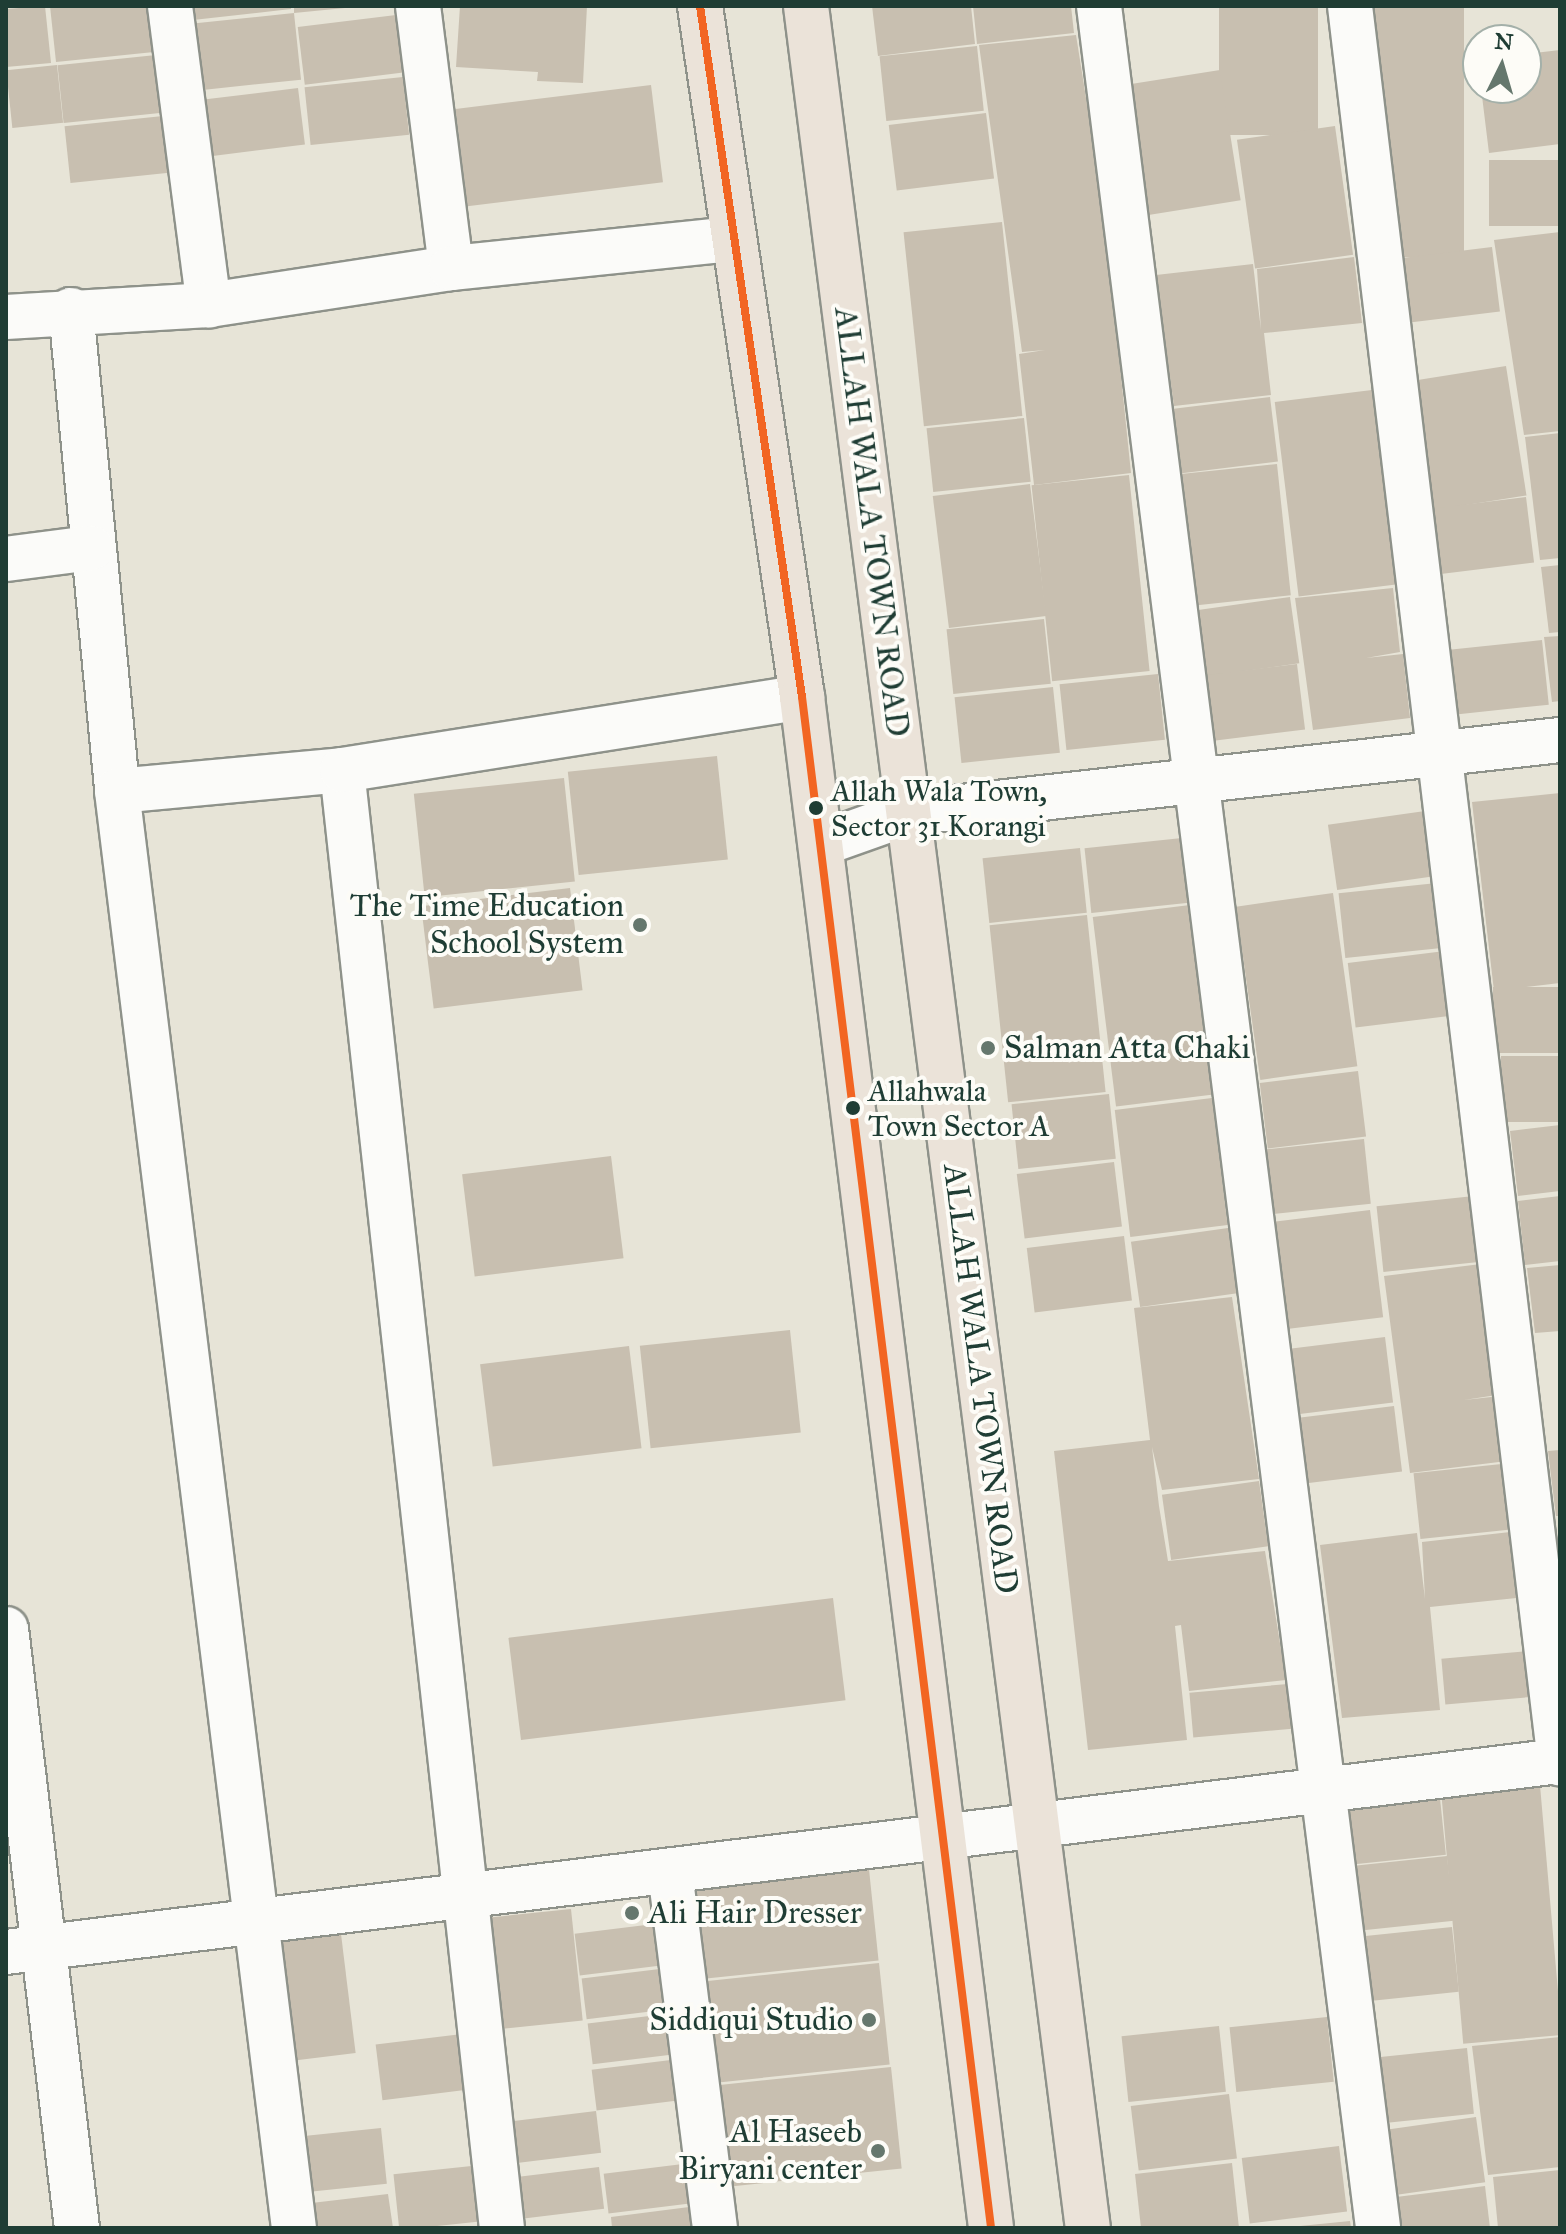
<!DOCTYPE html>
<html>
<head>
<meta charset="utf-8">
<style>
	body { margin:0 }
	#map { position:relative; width:1566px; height:2234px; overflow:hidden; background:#e7e4d7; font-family:"IM FELL Great Primer",serif }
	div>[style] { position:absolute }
	.building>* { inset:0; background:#c8bfb0; transform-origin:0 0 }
	.roads { filter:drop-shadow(2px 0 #8e928a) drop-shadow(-2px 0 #8e928a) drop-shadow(0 2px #8e928a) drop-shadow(0 -2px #8e928a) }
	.minor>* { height:44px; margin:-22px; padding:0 22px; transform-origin:22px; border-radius:22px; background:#fbfbf9 }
	.major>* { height:44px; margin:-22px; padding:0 22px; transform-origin:22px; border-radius:22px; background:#ebe3d9 }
	.bus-1>* { height:8px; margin:-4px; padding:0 4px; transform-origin:4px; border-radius:4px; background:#f26522 }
	.dots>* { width:22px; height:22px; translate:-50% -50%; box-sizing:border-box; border:4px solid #fdfcf7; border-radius:50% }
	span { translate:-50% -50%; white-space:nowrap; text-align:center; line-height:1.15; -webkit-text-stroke:8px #fdfcf7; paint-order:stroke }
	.bus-label { font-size:30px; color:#1f3d34 }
	.left { translate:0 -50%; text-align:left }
	.street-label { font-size:32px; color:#1f3d34 }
	.poi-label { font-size:32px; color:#1f3d34 }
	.right { translate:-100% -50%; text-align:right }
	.frame { position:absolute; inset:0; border:8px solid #1f3d34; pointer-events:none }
	.north { position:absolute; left:1462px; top:24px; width:80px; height:80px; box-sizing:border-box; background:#fdfcf7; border:2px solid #a4b0a9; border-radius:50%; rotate:5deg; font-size:22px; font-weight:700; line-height:32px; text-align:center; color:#1f3d34 }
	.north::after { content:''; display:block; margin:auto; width:28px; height:36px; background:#65776d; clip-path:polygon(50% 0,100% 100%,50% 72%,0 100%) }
</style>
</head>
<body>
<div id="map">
	<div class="building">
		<div style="clip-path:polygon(45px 6px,51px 63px,6px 67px,6px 9px)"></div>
		<div style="clip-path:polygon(50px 6px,149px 6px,154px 52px,56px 62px)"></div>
		<div style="clip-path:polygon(192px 6px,291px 6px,291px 9px,193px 20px)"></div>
		<div style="clip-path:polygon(294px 6px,345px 6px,345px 8px,294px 13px)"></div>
		<div style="clip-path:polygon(460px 6px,587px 6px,583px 83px,537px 81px,538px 72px,456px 67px)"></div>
		<div style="clip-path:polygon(872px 6px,971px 6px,975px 44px,878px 56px)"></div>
		<div style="clip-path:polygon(973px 6px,1071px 6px,1074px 33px,977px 44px)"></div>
		<div style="left:1219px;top:6px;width:99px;height:129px"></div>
		<div style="left:1366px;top:6px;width:98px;height:251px"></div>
		<div style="left:294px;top:13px;width:67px;height:99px;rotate:84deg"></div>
		<div style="left:396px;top:15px;width:58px;height:99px;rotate:83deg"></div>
		<div style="clip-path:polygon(1076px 35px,1104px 211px,1131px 473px,1034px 485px,1019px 354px,1045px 350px,1022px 352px,979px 45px)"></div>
		<div style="left:977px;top:46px;width:65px;height:98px;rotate:84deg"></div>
		<div style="clip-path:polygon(1560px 50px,1560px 144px,1489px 153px,1481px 88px,1526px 88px,1526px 54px)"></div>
		<div style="left:156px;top:55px;width:58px;height:99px;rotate:84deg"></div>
		<div style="left:57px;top:65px;width:58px;height:51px;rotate:84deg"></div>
		<div style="left:1220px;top:70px;width:132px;height:98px;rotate:81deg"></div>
		<div style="left:403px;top:77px;width:58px;height:99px;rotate:84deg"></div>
		<div style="left:651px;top:85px;width:98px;height:197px;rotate:83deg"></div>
		<div style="left:298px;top:88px;width:57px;height:99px;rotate:83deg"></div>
		<div style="left:986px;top:113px;width:66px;height:98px;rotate:83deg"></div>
		<div style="left:163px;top:116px;width:57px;height:99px;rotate:84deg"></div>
		<div style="left:1335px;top:126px;width:130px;height:99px;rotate:82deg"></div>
		<div style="left:1560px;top:160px;width:66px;height:71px;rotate:90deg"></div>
		<div style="left:1002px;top:222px;width:195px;height:99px;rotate:84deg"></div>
		<div style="clip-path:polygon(1560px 232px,1560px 431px,1524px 435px,1494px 240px)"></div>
		<div style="left:1492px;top:247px;width:65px;height:99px;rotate:83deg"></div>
		<div style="clip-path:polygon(1354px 257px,1362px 323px,1264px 333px,1271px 395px,1174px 406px,1156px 275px,1253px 264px,1261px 330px,1257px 269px)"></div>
		<div style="left:1506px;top:366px;width:131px;height:99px;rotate:81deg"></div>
		<div style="left:1372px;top:390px;width:196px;height:98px;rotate:83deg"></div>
		<div style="left:1270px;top:397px;width:65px;height:99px;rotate:83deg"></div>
		<div style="left:1024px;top:418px;width:64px;height:98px;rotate:84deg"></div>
		<div style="clip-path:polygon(1560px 433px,1560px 558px,1540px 560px,1525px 437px)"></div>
		<div style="left:1277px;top:464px;width:132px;height:99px;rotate:84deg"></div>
		<div style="left:1129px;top:475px;width:197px;height:98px;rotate:84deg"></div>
		<div style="left:1030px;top:484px;width:133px;height:98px;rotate:83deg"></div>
		<div style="left:1526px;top:497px;width:66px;height:98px;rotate:83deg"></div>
		<div style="clip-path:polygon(1560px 565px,1560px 632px,1549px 633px,1541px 567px)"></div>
		<div style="clip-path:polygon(1393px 588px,1400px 652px,1366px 658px,1403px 654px,1410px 718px,1313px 730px,1295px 598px)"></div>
		<div style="left:1290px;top:597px;width:67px;height:98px;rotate:82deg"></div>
		<div style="left:1044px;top:619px;width:65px;height:98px;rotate:84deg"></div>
		<div style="clip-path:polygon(1560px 636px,1560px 701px,1552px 702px,1544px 637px)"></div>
		<div style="left:1542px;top:640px;width:65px;height:98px;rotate:84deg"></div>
		<div style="left:1297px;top:664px;width:66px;height:98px;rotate:83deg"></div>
		<div style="left:1158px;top:674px;width:66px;height:99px;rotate:84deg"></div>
		<div style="left:1053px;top:687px;width:66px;height:99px;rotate:84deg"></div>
		<div style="left:717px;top:756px;width:104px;height:150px;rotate:84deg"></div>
		<div style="left:564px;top:778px;width:104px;height:151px;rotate:84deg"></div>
		<div style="clip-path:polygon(1560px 793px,1560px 983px,1494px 991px,1472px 802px)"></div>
		<div style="left:1425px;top:811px;width:66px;height:98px;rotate:82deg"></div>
		<div style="left:1182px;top:838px;width:65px;height:98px;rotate:84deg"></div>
		<div style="left:1080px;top:848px;width:65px;height:98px;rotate:84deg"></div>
		<div style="left:1437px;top:883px;width:65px;height:99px;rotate:84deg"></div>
		<div style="left:570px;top:888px;width:103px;height:150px;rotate:83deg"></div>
		<div style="left:1333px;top:893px;width:175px;height:98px;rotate:82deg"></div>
		<div style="left:1190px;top:905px;width:191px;height:98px;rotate:83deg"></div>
		<div style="left:1087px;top:915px;width:178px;height:98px;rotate:84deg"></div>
		<div style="left:1445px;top:951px;width:65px;height:98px;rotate:83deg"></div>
		<div style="left:1560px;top:987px;width:66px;height:67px;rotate:90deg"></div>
		<div style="left:1560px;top:1056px;width:66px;height:59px;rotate:90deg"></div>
		<div style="left:1358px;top:1071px;width:66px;height:99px;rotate:83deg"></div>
		<div style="left:1109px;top:1094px;width:65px;height:98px;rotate:84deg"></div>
		<div style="left:1212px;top:1098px;width:128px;height:98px;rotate:83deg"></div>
		<div style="clip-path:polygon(1560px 1125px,1560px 1191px,1518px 1196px,1510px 1131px)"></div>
		<div style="left:1364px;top:1139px;width:65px;height:98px;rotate:84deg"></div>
		<div style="left:611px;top:1156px;width:103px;height:150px;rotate:83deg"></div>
		<div style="left:1114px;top:1162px;width:65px;height:98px;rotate:83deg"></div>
		<div style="left:1474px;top:1196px;width:66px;height:98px;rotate:84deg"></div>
		<div style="clip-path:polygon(1560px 1196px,1560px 1261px,1525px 1265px,1518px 1201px)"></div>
		<div style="left:1370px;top:1210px;width:108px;height:97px;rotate:83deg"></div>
		<div style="left:1228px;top:1228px;width:66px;height:98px;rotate:82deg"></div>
		<div style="left:1124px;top:1236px;width:65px;height:98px;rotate:83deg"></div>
		<div style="clip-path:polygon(1481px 1264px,1497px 1395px,1464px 1400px,1500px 1396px,1507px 1461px,1410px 1473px,1384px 1276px)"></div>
		<div style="clip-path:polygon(1560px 1265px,1560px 1331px,1535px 1333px,1527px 1268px)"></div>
		<div style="clip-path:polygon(1232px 1297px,1259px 1479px,1162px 1490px,1152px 1447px,1159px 1506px,1168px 1561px,1265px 1551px,1286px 1680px,1189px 1691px,1181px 1625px,1175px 1626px,1187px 1740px,1088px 1750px,1054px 1451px,1150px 1440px,1134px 1308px)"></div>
		<div style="left:790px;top:1330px;width:103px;height:151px;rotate:84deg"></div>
		<div style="left:1385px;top:1337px;width:66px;height:98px;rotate:83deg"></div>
		<div style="left:629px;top:1346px;width:103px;height:150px;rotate:83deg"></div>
		<div style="left:1394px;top:1406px;width:66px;height:98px;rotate:83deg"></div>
		<div style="clip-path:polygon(1560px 1450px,1560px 1516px,1556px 1516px,1548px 1451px)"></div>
		<div style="left:1511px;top:1463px;width:66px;height:98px;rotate:84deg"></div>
		<div style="left:1259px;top:1481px;width:66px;height:98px;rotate:82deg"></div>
		<div style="clip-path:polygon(1519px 1531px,1526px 1597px,1430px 1607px,1440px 1710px,1342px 1718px,1320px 1545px,1417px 1533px,1425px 1599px,1422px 1542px)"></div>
		<div style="left:833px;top:1598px;width:103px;height:327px;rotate:83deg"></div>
		<div style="left:1540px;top:1650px;width:46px;height:99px;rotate:85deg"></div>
		<div style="left:1288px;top:1684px;width:45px;height:99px;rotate:85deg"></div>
		<div style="left:1539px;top:1774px;width:262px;height:99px;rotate:85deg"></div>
		<div style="left:1439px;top:1789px;width:66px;height:99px;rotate:84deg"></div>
		<div style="left:1447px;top:1856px;width:65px;height:98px;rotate:84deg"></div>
		<div style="left:868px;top:1860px;width:101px;height:178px;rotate:84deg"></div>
		<div style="left:571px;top:1909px;width:112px;height:92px;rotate:84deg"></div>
		<div style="left:662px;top:1923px;width:42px;height:88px;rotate:83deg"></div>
		<div style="left:1452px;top:1927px;width:65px;height:99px;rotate:84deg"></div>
		<div style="left:341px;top:1934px;width:120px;height:74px;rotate:83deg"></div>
		<div style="left:879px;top:1963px;width:102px;height:177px;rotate:84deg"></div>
		<div style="left:668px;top:1968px;width:41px;height:87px;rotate:83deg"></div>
		<div style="left:674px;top:2013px;width:41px;height:87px;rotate:83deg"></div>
		<div style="left:1327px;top:2017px;width:65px;height:98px;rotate:84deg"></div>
		<div style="left:1219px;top:2026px;width:66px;height:98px;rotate:84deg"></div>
		<div style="left:462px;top:2034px;width:56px;height:87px;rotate:83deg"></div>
		<div style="clip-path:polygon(1560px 2037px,1560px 2167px,1488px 2175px,1472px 2046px)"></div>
		<div style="left:1467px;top:2048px;width:66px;height:99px;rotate:84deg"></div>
		<div style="left:679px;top:2059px;width:41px;height:88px;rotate:83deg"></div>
		<div style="left:891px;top:2067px;width:102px;height:177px;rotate:84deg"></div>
		<div style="left:1229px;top:2094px;width:65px;height:99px;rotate:83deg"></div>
		<div style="left:596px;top:2111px;width:42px;height:87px;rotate:83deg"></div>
		<div style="left:1476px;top:2117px;width:66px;height:98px;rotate:82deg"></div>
		<div style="left:381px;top:2128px;width:56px;height:87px;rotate:84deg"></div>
		<div style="left:1339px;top:2146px;width:66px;height:98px;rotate:83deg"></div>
		<div style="left:691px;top:2163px;width:40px;height:88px;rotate:83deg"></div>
		<div style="clip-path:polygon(1232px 2163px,1239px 2228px,1141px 2228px,1135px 2174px)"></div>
		<div style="left:481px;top:2165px;width:56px;height:88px;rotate:84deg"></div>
		<div style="left:599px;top:2167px;width:42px;height:87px;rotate:83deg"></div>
		<div style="clip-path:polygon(1560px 2170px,1560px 2228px,1498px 2228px,1493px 2177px)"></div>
		<div style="clip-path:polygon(1485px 2186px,1490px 2228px,1391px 2228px,1388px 2198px)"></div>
		<div style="clip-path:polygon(388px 2194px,393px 2228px,306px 2228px,303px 2204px)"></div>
		<div style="clip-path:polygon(697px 2206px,700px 2228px,612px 2228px,611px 2217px)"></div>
		<div style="clip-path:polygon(1350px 2221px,1351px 2228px,1301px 2228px,1300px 2226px)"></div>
	</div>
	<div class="roads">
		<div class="minor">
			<div style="left:170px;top:6px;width:302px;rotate:82.6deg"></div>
			<div style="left:418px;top:6px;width:264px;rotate:82.8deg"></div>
			<div style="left:1099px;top:6px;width:2239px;rotate:82.84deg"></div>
			<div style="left:1350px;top:6px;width:1770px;rotate:83.18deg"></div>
			<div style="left:71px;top:310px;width:483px;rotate:84.5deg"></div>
			<div style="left:117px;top:791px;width:1448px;rotate:82.98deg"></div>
			<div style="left:6px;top:317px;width:203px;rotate:-3.4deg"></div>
			<div style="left:209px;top:305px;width:245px;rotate:-8.7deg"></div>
			<div style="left:451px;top:268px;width:281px;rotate:-5.9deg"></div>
			<div style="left:6px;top:559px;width:86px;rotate:-7.4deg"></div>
			<div style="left:342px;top:770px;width:1467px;rotate:83.74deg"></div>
			<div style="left:117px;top:791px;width:226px;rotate:-5.3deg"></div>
			<div style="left:342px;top:770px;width:466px;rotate:-9deg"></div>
			<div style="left:821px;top:844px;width:92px;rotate:-19.6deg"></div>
			<div style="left:908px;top:813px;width:656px;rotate:-6.39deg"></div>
			<div style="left:6px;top:1629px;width:603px;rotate:83.24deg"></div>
			<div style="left:670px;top:1872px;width:359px;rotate:82.8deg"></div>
			<div style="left:6px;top:1952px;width:1566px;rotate:-7.01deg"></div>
		</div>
		<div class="major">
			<div style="left:700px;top:6px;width:698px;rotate:81.6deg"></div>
			<div style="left:802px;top:697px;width:1543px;rotate:82.96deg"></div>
			<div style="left:806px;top:6px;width:2240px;rotate:82.77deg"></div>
		</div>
	</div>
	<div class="bus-1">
		<div style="left:700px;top:6px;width:698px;rotate:81.6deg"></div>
		<div style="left:802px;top:697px;width:1543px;rotate:82.96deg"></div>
	</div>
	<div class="dots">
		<div style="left:816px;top:808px;background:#1f3d34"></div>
		<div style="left:640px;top:925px;background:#65776d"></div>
		<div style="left:988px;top:1048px;background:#65776d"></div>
		<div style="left:853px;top:1108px;background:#1f3d34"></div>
		<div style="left:632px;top:1913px;background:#65776d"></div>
		<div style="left:869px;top:2020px;background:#65776d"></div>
		<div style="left:878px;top:2151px;background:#65776d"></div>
	</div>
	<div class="bus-label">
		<span class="left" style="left:831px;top:808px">Allah Wala Town,<br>Sector 31 Korangi</span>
		<span class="left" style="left:868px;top:1108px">Allahwala<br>Town Sector A</span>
	</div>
	<div class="street-label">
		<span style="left:871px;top:522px;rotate:83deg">ALLAH WALA TOWN ROAD</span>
		<span style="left:980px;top:1379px;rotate:83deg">ALLAH WALA TOWN ROAD</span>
	</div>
	<div class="poi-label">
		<span class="right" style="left:624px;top:925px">The Time Education<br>School System</span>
		<span class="left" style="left:1004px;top:1048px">Salman Atta Chaki</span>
		<span class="left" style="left:648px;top:1913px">Ali Hair Dresser</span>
		<span class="right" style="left:853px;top:2020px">Siddiqui Studio</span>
		<span class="right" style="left:862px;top:2151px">Al Haseeb<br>Biryani center</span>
	</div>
	<div class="frame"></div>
	<div class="north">N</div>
</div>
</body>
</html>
